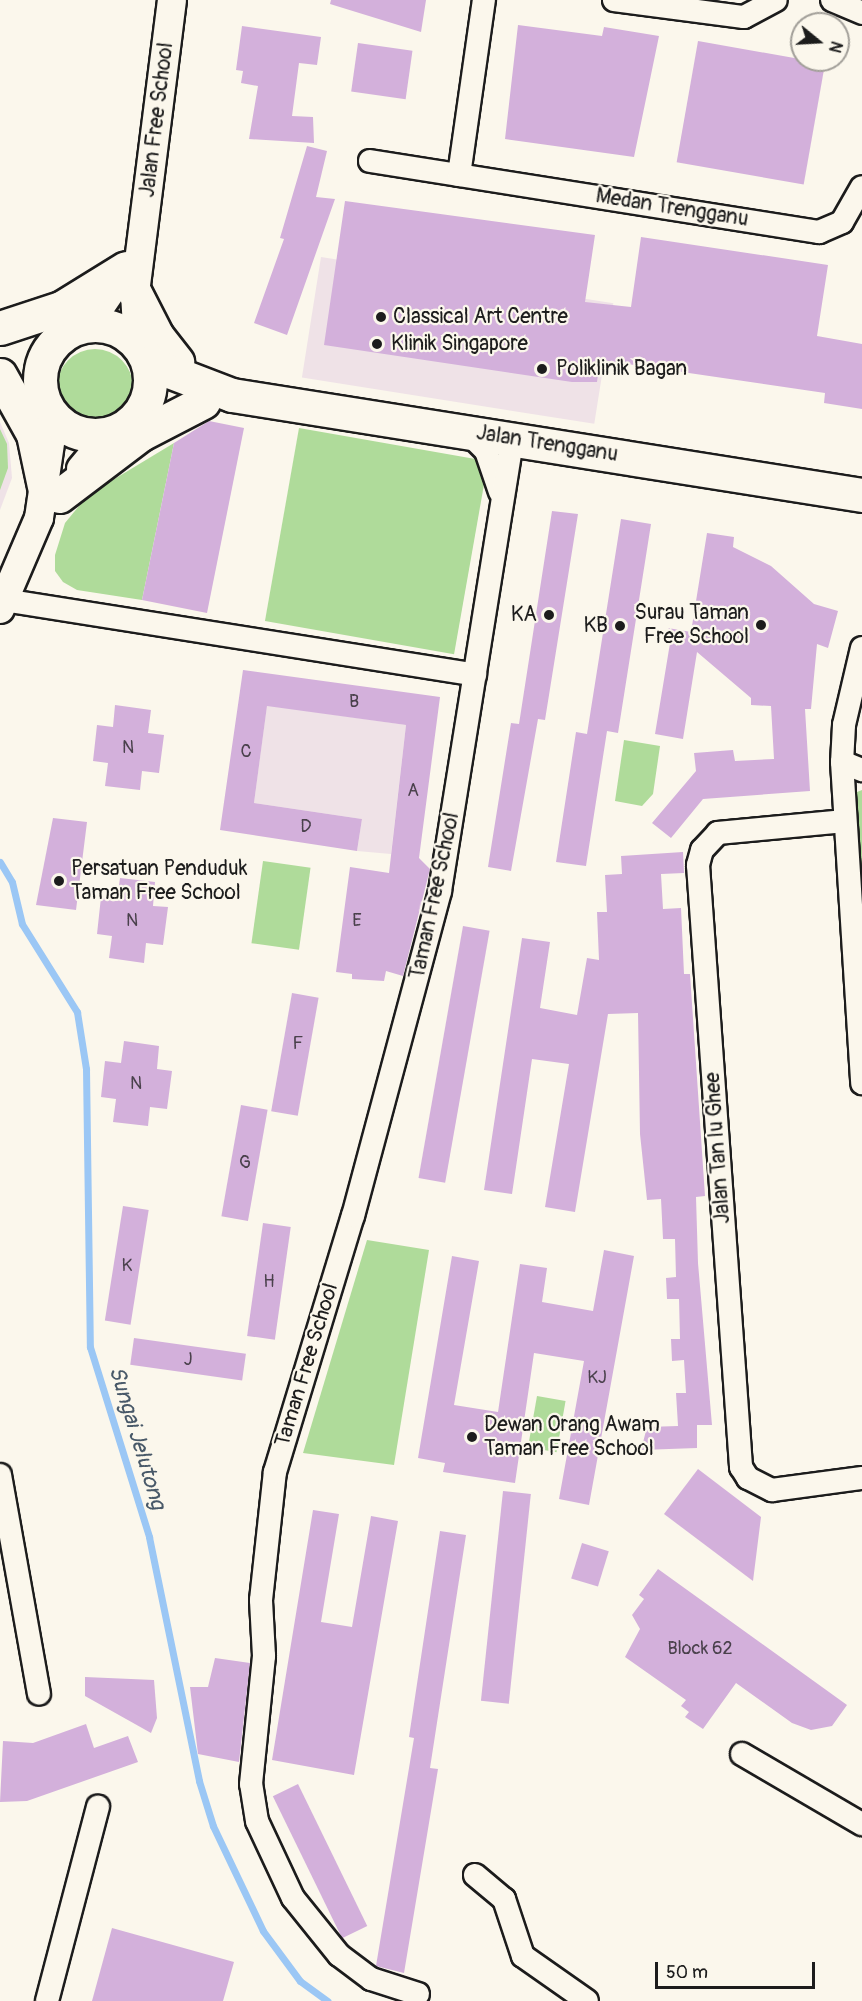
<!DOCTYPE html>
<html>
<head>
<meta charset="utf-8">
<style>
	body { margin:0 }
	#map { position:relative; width:862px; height:2001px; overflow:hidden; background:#fbf7ec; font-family:Pangolin,sans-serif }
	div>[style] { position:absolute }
	.built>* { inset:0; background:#efe2e7; transform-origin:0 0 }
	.green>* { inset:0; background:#afdb9a; transform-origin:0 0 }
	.round { border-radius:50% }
	.stream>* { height:7px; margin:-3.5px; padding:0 3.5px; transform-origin:3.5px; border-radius:3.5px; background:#9bc7f5 }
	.building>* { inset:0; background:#d3b0db; transform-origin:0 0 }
	.roads { filter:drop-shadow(2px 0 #1c1c1c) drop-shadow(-2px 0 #1c1c1c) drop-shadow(0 2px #1c1c1c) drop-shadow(0 -2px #1c1c1c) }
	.minor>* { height:22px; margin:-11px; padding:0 11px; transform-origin:11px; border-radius:11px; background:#fbf7ec }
	.tertiary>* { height:28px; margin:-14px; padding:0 14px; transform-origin:14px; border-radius:14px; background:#fbf7ec }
	.secondary>* { height:33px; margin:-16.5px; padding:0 16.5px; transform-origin:16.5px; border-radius:16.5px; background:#fbf7ec }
	.secondary>.ring { margin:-16.5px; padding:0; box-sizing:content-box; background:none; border:33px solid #fbf7ec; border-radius:50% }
	.dots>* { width:16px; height:16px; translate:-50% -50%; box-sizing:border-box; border:3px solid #fbf7ec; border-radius:50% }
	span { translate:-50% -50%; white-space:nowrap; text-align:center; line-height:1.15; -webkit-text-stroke:4.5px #fbf7ec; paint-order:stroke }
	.number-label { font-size:18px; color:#4a414c }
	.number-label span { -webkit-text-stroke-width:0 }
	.street-label { font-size:21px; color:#1c1c1c }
	.poi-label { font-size:21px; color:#1c1c1c }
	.left { translate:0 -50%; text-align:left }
	.right { translate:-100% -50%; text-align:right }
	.water-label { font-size:22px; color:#485868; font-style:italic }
	.north { position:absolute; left:790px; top:12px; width:60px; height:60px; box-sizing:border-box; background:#fbf7ec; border:2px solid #a29f99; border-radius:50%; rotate:108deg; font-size:16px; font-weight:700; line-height:24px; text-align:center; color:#1c1c1c }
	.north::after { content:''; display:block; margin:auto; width:21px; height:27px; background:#1c1c1c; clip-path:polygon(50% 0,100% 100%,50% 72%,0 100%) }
	.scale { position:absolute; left:655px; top:1962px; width:160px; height:27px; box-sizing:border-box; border:3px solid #1c1c1c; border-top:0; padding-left:8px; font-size:18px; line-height:21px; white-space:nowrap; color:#1c1c1c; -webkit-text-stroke:4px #fbf7ec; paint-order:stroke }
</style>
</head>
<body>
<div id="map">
	<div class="built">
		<div style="left:321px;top:257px;width:296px;height:122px;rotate:9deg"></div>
		<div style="clip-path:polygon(0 422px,9px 443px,12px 478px,0 510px)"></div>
		<div style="clip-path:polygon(267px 705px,406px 725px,391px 854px,357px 851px,362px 819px,254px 803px)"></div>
	</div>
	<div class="green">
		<div class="round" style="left:57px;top:349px;width:76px;height:76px"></div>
		<div style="left:299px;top:428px;width:192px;height:196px;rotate:10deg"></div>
		<div style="clip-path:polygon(0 429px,7px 444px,8px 468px,0 490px)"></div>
		<div style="clip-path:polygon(174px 443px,142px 600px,77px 590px,63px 582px,55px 571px,55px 555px,65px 523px,88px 495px)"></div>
		<div style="clip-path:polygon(624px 740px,660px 746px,653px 794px,642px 806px,615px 801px)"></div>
		<div style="clip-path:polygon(862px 790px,862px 932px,852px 794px)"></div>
		<div style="left:263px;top:861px;width:48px;height:83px;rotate:8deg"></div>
		<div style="clip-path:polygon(367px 1240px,429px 1250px,394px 1465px,303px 1453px)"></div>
		<div style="left:537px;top:1396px;width:29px;height:52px;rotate:10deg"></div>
	</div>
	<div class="stream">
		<div style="left:0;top:862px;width:23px;rotate:59deg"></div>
		<div style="left:12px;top:882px;width:43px;rotate:76.6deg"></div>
		<div style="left:22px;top:924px;width:104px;rotate:58deg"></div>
		<div style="left:77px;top:1012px;width:58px;rotate:81deg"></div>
		<div style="left:86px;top:1069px;width:278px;rotate:89.2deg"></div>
		<div style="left:90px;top:1347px;width:199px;rotate:72.7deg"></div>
		<div style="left:149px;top:1537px;width:249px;rotate:78.4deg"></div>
		<div style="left:199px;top:1781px;width:47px;rotate:72.7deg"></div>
		<div style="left:213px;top:1826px;width:116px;rotate:64.5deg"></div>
		<div style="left:263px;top:1931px;width:62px;rotate:53.5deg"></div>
		<div style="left:300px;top:1981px;width:34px;rotate:36deg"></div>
	</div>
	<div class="building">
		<div style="clip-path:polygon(331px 0,426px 0,421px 32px,330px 4px)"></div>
		<div style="clip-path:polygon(518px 25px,602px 36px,604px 27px,659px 36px,634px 157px,505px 139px)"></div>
		<div style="clip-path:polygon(242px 26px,321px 37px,317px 65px,299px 63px,292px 116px,313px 117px,314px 143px,249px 139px,258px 86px,241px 83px,243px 71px,236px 70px)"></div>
		<div style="left:698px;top:41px;width:129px;height:123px;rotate:10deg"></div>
		<div style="left:358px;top:43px;width:55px;height:49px;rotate:8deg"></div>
		<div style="clip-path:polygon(307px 146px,327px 151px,316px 197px,335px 199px,287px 335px,254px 323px,284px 239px,280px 238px)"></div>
		<div style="clip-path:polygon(345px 201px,595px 235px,585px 302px,631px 307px,641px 237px,828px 265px,817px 336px,862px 344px,862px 409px,824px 403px,825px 393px,600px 360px,597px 382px,572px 382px,324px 345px)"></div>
		<div style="clip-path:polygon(209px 421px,244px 428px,207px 613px,142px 600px,174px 443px)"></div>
		<div style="clip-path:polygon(552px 511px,578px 514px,545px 720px,538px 719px,511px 871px,488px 867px,511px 723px,519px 724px)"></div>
		<div style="clip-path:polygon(621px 519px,651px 524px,618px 733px,607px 731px,586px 866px,556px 862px,576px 732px,587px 734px)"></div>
		<div style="clip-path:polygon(707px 533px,734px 537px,733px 547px,771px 566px,814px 604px,838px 611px,828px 648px,817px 644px,811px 709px,805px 709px,810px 791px,703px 799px,671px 838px,652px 823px,696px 771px,694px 753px,733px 750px,735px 761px,774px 759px,771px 706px,751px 705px,751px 698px,697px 652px,683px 739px,655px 734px,672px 631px,668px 628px,691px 632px)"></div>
		<div style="clip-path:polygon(243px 670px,440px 697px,419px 858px,430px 869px,403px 976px,386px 971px,384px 981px,352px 979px,352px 974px,336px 972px,350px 867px,389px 873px,406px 725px,267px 706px,254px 803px,362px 819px,357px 851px,220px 830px)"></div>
		<div style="clip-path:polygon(115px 705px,151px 710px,148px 733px,164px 735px,159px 773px,142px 771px,140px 790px,105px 786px,108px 763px,93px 761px,97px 725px,113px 727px)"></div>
		<div style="clip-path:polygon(53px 818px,87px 822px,76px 910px,36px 905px)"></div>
		<div style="clip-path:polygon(683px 852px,684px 873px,661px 874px,663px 909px,681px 908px,684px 974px,690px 974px,705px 1196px,696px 1197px,698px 1263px,712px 1425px,697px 1425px,697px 1448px,641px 1450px,647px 1427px,678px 1426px,676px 1393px,686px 1393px,684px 1360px,672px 1361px,671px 1339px,680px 1339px,679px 1299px,667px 1299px,666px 1278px,676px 1277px,675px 1239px,663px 1239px,661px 1199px,647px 1200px,640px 1134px,638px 1013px,608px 1014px,575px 1212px,545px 1207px,569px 1064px,532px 1059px,512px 1194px,484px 1190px,522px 938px,550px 942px,540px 1008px,577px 1015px,587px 958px,599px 960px,597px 912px,607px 912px,605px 875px,622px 874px,621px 856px)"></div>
		<div style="clip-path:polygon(120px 878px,155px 882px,153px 906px,168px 907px,163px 945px,146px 943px,144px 963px,109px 958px,112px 936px,97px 934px,101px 897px,117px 899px)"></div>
		<div style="left:463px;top:926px;width:27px;height:256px;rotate:10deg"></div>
		<div style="left:292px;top:993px;width:27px;height:120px;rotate:10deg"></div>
		<div style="clip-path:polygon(124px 1041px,159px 1046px,157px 1069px,172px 1071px,167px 1109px,150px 1107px,148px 1126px,113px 1122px,116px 1099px,101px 1097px,105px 1061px,121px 1063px)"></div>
		<div style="left:241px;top:1105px;width:27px;height:113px;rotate:10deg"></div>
		<div style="left:123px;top:1206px;width:26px;height:116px;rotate:9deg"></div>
		<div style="left:263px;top:1223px;width:28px;height:114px;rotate:8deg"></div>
		<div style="clip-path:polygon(604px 1250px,634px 1256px,589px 1505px,559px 1499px,584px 1361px,534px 1353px,515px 1483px,443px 1472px,445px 1463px,418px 1458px,452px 1256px,479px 1261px,454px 1405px,498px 1412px,520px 1264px,547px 1268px,542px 1302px,593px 1311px)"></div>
		<div style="left:134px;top:1338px;width:113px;height:27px;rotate:8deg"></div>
		<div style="clip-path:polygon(698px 1469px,761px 1517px,753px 1581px,664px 1514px)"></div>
		<div style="left:503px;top:1491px;width:28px;height:211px;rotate:6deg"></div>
		<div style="clip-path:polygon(313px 1510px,339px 1514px,321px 1622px,352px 1627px,371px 1516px,398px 1521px,354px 1775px,272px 1760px)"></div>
		<div style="clip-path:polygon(440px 1531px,466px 1535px,430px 1768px,438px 1769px,404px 1973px,376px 1966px,414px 1738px,409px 1737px)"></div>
		<div style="left:582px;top:1543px;width:28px;height:37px;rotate:17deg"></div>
		<div style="clip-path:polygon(658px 1569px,847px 1705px,832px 1726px,811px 1730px,792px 1723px,736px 1683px,703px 1729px,685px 1717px,689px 1712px,681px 1706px,686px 1700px,625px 1657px,640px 1629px,632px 1615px,644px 1599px,639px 1595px)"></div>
		<div style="clip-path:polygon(215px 1658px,250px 1663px,239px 1762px,198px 1754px,190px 1687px,208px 1687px)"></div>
		<div style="clip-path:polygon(85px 1677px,154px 1680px,157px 1718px,151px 1733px,85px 1696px)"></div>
		<div style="clip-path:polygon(86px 1724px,94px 1748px,128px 1736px,138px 1762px,27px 1801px,0 1802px,3px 1741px,33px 1743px)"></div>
		<div style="left:298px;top:1784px;width:158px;height:28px;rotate:64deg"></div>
		<div style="clip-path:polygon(112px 1928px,234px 1962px,223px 2001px,92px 2001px)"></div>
	</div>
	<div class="roads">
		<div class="minor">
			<div style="left:614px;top:0;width:131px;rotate:7.5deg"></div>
			<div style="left:744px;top:17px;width:36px;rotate:-28deg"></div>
			<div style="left:832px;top:0;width:33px;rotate:23deg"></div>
			<div style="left:370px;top:161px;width:455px;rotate:9deg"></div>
			<div style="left:819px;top:232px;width:25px;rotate:-23deg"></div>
			<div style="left:842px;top:222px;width:40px;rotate:-60.3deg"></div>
			<div style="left:459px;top:175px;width:177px;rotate:-81.9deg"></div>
			<div style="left:466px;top:431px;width:28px;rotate:45deg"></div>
			<div style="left:486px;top:451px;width:43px;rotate:71.1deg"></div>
			<div style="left:4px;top:600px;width:477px;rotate:9deg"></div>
			<div style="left:862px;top:648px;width:79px;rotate:103.2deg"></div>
			<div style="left:844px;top:725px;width:37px;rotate:93deg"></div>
			<div style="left:842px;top:762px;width:322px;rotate:86.4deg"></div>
			<div style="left:842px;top:762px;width:22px;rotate:22deg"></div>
			<div style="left:845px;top:821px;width:128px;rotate:174.6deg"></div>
			<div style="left:718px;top:833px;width:23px;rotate:133deg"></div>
			<div style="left:702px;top:850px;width:16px;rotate:105deg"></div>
			<div style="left:698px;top:865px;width:604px;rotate:85.91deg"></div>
			<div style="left:741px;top:1467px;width:13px;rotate:58deg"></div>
			<div style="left:748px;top:1478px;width:27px;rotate:27deg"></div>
			<div style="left:772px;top:1490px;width:91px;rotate:-7.6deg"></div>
			<div style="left:0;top:1475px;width:222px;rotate:79.9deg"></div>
			<div style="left:742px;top:1754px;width:139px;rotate:30.3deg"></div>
			<div style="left:475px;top:1875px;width:38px;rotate:40deg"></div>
			<div style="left:504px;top:1899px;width:60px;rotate:71.6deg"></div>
			<div style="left:523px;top:1956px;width:78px;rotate:35.1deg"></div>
			<div style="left:418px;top:1994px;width:49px;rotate:-162.3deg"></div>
			<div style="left:371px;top:1979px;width:40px;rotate:-143deg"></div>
			<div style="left:339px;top:1955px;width:73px;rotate:-128.9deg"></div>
			<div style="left:293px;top:1898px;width:85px;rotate:-115.1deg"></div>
			<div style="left:257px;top:1821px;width:37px;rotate:-99deg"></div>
			<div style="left:251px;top:1784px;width:129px;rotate:-84.2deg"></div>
			<div style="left:264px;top:1656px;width:56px;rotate:-93.1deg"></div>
			<div style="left:261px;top:1600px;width:129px;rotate:-83.8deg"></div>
			<div style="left:275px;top:1472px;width:268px;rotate:-73.1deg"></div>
			<div style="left:353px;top:1216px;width:336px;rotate:-75deg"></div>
			<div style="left:440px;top:891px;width:458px;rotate:-80.9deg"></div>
			<div style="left:47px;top:2001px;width:201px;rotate:-75.3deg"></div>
		</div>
		<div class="tertiary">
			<div style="left:88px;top:325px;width:71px;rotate:-55.9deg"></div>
			<div style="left:138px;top:344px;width:51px;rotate:-93.4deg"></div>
			<div style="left:135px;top:293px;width:295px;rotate:-82.8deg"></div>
			<div style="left:81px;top:469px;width:45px;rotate:-50.4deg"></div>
			<div style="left:0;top:609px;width:99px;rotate:-66.8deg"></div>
			<div style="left:39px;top:518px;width:102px;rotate:-81.6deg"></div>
		</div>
		<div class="secondary">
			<div style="left:135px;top:293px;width:48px;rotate:62.9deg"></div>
			<div style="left:157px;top:336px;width:33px;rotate:52deg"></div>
			<div class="ring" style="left:40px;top:325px;width:77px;height:77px"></div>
			<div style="left:0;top:328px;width:64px;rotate:-18.2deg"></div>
			<div style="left:61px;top:308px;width:76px;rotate:-31.6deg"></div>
			<div style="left:148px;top:363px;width:90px;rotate:20.9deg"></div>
			<div style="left:232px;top:395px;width:638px;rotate:9.02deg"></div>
			<div style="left:0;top:375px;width:68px;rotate:60.8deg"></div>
			<div style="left:33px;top:434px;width:53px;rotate:78.1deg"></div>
			<div style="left:59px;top:496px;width:103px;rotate:-37.1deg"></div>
			<div style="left:141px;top:434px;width:70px;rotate:-27.3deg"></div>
		</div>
	</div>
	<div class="dots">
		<div style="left:381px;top:317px;background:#1c1c1c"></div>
		<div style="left:377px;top:344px;background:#1c1c1c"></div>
		<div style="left:542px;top:369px;background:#1c1c1c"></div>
		<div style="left:549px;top:615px;background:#1c1c1c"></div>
		<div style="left:761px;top:625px;background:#1c1c1c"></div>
		<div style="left:620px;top:626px;background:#1c1c1c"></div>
		<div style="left:59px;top:881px;background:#1c1c1c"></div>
		<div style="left:472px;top:1437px;background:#1c1c1c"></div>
	</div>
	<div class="number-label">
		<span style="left:354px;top:702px">B</span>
		<span style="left:128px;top:748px">N</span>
		<span style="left:246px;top:752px">C</span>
		<span style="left:413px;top:791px">A</span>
		<span style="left:306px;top:827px">D</span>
		<span style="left:132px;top:921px">N</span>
		<span style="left:357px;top:921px">E</span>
		<span style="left:298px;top:1044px">F</span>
		<span style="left:136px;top:1084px">N</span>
		<span style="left:245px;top:1163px">G</span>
		<span style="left:127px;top:1266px">K</span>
		<span style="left:269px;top:1282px">H</span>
		<span style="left:188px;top:1360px">J</span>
		<span style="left:597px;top:1378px">KJ</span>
		<span style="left:700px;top:1649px">Block 62</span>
	</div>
	<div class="street-label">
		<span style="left:157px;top:120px;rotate:-83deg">Jalan Free School</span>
		<span style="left:672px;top:208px;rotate:9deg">Medan Trengganu</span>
		<span style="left:547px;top:444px;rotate:9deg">Jalan Trengganu</span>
		<span style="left:435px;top:896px;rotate:-78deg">Taman Free School</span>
		<span style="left:718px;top:1148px;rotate:-94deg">Jalan Tan Iu Ghee</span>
		<span style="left:307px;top:1365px;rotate:-73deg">Taman Free School</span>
	</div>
	<div class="poi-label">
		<span class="left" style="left:393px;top:317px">Classical Art Centre</span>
		<span class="left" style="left:391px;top:344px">Klinik Singapore</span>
		<span class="left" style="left:556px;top:369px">Poliklinik Bagan</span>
		<span class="right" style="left:749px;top:625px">Surau Taman<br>Free School</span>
		<span class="right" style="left:537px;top:615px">KA</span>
		<span class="right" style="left:608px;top:626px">KB</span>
		<span class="left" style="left:71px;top:881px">Persatuan Penduduk<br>Taman Free School</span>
		<span class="left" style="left:484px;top:1437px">Dewan Orang Awam<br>Taman Free School</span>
	</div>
	<div class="water-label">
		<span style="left:137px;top:1438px;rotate:73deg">Sungai Jelutong</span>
	</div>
	<div class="north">N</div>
	<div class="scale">50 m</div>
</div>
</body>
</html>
